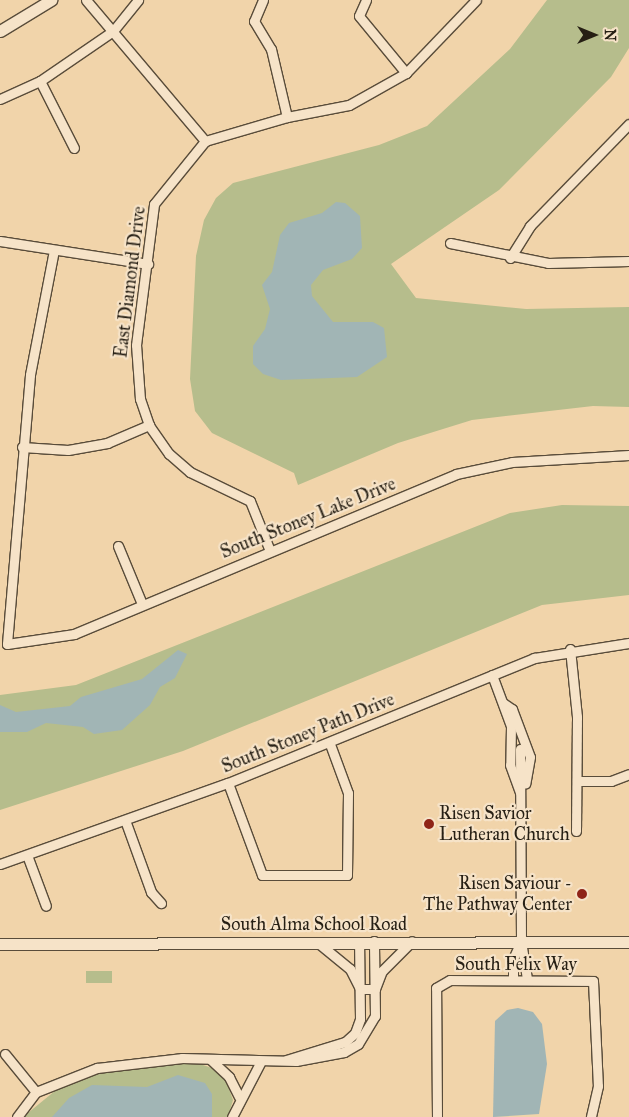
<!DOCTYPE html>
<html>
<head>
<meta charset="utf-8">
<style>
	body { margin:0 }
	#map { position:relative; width:629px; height:1117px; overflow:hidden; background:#f1d4aa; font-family:"IM FELL Great Primer",serif }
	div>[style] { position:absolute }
	.green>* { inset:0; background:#b6bd8c; transform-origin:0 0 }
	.water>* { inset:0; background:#a1b5b5 }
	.roads { filter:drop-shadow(1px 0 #594c3a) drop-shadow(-1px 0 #594c3a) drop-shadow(0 1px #594c3a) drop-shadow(0 -1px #594c3a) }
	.street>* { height:9px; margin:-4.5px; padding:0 4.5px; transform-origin:4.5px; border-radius:4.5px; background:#f6e3c8 }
	.secondary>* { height:11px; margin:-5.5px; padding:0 5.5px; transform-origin:5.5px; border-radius:5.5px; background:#f6e3c8 }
	.dots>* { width:14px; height:14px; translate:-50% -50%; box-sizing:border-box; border:2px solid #f6e3c8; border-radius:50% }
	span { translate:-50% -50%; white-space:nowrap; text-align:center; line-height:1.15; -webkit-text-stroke:4.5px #f6e3c8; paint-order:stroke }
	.street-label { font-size:18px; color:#261f14 }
	.poi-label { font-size:18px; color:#261f14 }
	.left { translate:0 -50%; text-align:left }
	.right { translate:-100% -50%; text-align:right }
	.north { position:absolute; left:569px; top:10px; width:50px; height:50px; -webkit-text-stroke:4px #f6e3c8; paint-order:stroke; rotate:90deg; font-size:14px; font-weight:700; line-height:20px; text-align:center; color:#261f14 }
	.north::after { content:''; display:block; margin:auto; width:18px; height:22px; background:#261f14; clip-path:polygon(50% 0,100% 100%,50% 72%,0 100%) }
</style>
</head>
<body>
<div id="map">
	<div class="green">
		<div style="clip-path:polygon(547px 0,629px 0,629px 48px,611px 77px,499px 190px,391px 264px,416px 298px,526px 309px,629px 307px,629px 407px,593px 406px,472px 420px,398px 443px,298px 485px,294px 473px,212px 433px,195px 411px,190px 379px,196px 256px,204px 220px,216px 198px,233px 183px,379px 145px,427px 126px,510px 49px)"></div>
		<div style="clip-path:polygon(562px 505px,629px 506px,629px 595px,542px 605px,183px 751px,0 810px,0 695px,76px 685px,510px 513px)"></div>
		<div style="left:86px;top:971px;width:26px;height:12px"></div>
		<div style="clip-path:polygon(154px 1064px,200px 1064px,215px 1069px,227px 1083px,233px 1100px,228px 1117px,23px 1117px,61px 1086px,107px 1071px)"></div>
	</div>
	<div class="water">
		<div style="clip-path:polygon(336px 202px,345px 203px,360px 216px,362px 248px,352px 259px,323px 270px,311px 285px,312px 296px,333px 322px,373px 322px,384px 328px,387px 357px,357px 377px,281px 380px,263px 374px,253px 364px,253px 346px,265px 329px,270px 309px,262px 285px,272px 272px,280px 235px,289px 223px,322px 213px)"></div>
		<div style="clip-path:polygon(178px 650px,187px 654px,175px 678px,160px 687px,150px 705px,122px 730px,94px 734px,83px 727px,46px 723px,27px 732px,0 732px,0 705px,16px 712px,70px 706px,81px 697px,142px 679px)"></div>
		<div style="clip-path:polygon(518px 1008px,533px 1012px,542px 1024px,547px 1064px,539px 1114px,493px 1117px,495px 1021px,507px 1010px)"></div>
		<div style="clip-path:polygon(178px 1075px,205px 1083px,212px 1094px,212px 1117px,52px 1117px,69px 1098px,92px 1085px,147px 1087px)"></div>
	</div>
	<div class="roads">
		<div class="street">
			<div style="left:86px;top:0;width:185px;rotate:49.8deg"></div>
			<div style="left:263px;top:0;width:23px;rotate:113deg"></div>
			<div style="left:254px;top:21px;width:33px;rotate:59deg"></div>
			<div style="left:271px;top:49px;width:70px;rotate:76.8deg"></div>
			<div style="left:366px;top:0;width:17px;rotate:114deg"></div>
			<div style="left:359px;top:16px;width:74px;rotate:50.5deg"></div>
			<div style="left:40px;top:81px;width:75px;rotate:63.1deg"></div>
			<div style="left:0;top:99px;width:44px;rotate:-24.2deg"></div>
			<div style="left:40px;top:81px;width:88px;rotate:-34.4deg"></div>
			<div style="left:113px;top:31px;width:40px;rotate:-51deg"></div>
			<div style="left:0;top:241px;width:150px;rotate:8.8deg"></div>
			<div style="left:450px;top:243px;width:100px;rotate:11.5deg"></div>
			<div style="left:548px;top:263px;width:81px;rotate:-1.4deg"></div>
			<div style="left:54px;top:250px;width:127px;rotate:100.9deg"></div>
			<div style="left:30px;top:375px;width:270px;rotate:94.9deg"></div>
			<div style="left:7px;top:644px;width:68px;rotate:-8.5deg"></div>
			<div style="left:74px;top:634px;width:414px;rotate:-22.7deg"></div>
			<div style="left:456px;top:474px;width:57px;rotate:-12.1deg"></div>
			<div style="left:512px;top:462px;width:117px;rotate:-3.4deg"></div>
			<div style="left:510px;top:258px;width:38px;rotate:-58deg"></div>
			<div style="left:530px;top:226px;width:142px;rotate:-45.9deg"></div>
			<div style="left:22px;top:447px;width:46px;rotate:3.7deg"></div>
			<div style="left:68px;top:450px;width:40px;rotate:-10deg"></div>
			<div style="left:107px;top:443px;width:46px;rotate:-23.2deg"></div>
			<div style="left:118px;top:546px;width:63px;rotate:67.5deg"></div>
			<div style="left:270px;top:551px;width:54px;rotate:-111.8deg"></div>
			<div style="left:250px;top:501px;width:67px;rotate:-154.2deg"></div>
			<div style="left:190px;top:472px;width:28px;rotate:-139deg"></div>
			<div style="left:169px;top:454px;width:35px;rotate:-125deg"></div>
			<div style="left:149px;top:425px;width:28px;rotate:-109deg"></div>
			<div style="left:140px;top:399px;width:54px;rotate:-94.2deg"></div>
			<div style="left:136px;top:345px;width:142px;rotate:-82.7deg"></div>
			<div style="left:154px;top:204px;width:81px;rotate:-51deg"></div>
			<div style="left:205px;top:141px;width:85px;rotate:-16.3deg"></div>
			<div style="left:287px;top:117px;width:63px;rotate:-11deg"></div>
			<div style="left:349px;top:105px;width:65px;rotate:-29.3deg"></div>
			<div style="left:406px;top:73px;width:101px;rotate:-46.2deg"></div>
			<div style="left:570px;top:649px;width:68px;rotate:84.1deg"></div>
			<div style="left:577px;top:717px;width:114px;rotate:90.5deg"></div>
			<div style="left:492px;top:675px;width:54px;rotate:69.6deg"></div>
			<div style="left:511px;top:726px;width:39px;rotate:91deg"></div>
			<div style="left:510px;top:765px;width:29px;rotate:70deg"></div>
			<div style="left:503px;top:703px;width:11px;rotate:34deg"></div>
			<div style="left:512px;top:709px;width:51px;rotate:69.4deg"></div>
			<div style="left:530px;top:757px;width:27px;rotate:100deg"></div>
			<div style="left:520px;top:749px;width:192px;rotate:89.7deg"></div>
			<div style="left:521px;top:941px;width:39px;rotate:81deg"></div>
			<div style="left:577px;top:781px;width:34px"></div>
			<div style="left:611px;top:781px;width:19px;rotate:-21deg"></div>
			<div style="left:228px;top:783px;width:98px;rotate:69.7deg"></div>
			<div style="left:262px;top:875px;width:85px"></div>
			<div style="left:347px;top:875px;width:82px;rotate:-89.3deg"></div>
			<div style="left:348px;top:793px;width:52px;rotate:-110.2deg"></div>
			<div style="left:125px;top:820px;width:77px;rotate:70.1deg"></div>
			<div style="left:151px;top:892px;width:15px;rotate:48deg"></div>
			<div style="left:27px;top:855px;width:54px;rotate:69.6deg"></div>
			<div style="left:0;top:864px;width:242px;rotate:-19.6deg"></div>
			<div style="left:228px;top:783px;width:331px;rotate:-22.2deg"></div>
			<div style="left:534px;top:658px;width:96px;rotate:-9deg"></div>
			<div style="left:317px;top:942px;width:43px;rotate:39.3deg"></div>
			<div style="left:350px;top:969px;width:22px;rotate:63deg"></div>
			<div style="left:360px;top:989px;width:15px"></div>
			<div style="left:375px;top:989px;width:19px;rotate:-69deg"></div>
			<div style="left:382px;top:971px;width:42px;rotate:-45deg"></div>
			<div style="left:513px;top:980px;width:21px;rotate:-90deg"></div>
			<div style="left:513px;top:959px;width:20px;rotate:-66deg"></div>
			<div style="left:5px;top:1054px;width:49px;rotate:50.8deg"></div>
			<div style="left:211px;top:1060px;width:25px;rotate:43deg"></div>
			<div style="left:229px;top:1077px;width:22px;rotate:63deg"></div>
			<div style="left:286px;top:1060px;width:62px;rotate:-17deg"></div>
			<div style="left:345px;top:1042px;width:13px;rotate:-42deg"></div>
			<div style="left:355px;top:1033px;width:15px;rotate:-70deg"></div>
			<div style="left:360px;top:1019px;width:77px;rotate:-90.7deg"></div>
			<div style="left:17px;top:1117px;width:31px;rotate:-53deg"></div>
			<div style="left:36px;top:1092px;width:66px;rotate:-21.5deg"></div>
			<div style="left:97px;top:1068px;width:86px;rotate:-6.7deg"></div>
			<div style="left:182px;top:1058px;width:114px;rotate:1.5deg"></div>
			<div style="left:296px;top:1061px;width:49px;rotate:-10.6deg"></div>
			<div style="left:344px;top:1052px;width:16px;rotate:-30deg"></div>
			<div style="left:358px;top:1044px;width:33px;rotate:-59deg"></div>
			<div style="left:375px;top:1016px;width:75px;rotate:-90.8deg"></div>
			<div style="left:232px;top:1117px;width:63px;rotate:-62.6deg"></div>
			<div style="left:437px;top:1117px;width:129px;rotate:-90.4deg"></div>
			<div style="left:436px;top:988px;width:16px;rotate:-30deg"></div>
			<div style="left:450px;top:980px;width:143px;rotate:0.4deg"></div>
			<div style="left:593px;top:981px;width:105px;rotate:87.3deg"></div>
			<div style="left:598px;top:1086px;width:32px;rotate:103deg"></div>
		</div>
		<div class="secondary">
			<div style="left:0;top:31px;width:60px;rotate:-31.3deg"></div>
			<div style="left:0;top:944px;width:629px;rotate:-0.18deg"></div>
		</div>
	</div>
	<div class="dots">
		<div style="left:429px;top:824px;background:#8f2418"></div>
		<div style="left:582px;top:894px;background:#8f2418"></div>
	</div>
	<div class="street-label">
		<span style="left:130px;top:282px;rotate:-83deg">East Diamond Drive</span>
		<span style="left:308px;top:518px;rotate:-22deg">South Stoney Lake Drive</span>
		<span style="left:308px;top:733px;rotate:-22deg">South Stoney Path Drive</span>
		<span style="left:314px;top:924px">South Alma School Road</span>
		<span style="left:516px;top:964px">South Felix Way</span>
	</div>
	<div class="poi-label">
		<span class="left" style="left:439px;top:824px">Risen Savior<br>Lutheran Church</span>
		<span class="right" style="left:572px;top:894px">Risen Saviour -<br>The Pathway Center</span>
	</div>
	<div class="north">N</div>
</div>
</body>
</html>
